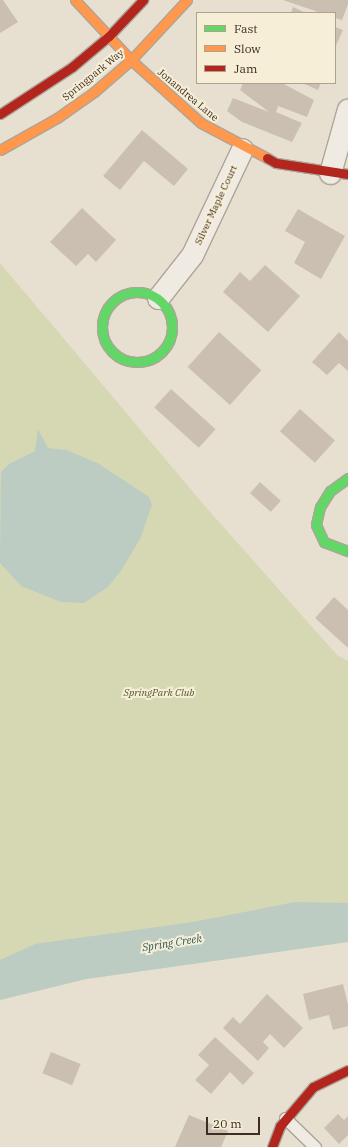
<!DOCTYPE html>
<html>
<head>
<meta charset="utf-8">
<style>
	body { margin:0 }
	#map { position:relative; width:348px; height:1147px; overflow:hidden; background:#e7e0d1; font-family:"IBM Plex Serif",serif }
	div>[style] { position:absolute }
	.green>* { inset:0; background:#d6d7b3 }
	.water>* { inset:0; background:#bcccc2 }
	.building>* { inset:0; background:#cbbfb2; transform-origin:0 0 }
	.roads { filter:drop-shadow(1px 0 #ada599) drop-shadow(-1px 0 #ada599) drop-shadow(0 1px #ada599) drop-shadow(0 -1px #ada599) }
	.lane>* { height:11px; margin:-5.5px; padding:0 5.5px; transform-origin:5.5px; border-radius:5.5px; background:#efebe3 }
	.street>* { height:21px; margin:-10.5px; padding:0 10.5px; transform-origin:10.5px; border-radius:10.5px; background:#efebe3 }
	.fast>* { height:9px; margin:-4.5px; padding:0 4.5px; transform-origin:4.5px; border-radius:4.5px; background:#63d668 }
	.fast>.ring { margin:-4.5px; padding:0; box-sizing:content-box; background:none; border:9px solid #63d668; border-radius:50% }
	.slow>* { height:9px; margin:-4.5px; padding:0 4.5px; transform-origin:4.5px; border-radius:4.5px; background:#ff974d }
	.jam>* { height:9px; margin:-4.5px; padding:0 4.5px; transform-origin:4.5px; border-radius:4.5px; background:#b3261e }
	span { translate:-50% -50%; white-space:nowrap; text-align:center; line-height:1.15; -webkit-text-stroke:4px #f7eed8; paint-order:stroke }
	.street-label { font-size:10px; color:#3d2e20 }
	.park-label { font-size:10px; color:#4d5a26; font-style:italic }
	.water-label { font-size:11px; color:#2f5d5a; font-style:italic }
	.legend { position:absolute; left:196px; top:12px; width:140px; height:72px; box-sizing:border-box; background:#f7eed8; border:1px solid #ada18e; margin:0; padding:5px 7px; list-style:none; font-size:12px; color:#3d2e20 }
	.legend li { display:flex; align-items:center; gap:8px; height:20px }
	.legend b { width:20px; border:1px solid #ada18e }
	.scale { position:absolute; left:206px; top:1117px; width:54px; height:18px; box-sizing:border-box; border:2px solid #3d2e20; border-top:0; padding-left:5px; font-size:12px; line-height:14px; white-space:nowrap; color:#3d2e20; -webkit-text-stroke:3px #f7eed8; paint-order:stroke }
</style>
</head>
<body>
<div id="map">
	<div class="green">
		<div style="clip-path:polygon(0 263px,204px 505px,337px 655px,348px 661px,348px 942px,86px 979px,0 1000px)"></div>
	</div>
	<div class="water">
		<div style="clip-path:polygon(38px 429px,48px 448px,67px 450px,99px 464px,149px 497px,152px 505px,140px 539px,121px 571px,108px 587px,84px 603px,61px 602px,21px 586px,0 563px,1px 472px,9px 464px,35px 451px)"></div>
		<div style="clip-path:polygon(295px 902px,348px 903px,348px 942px,86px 979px,0 1000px,0 960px,35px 944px,193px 922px)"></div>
	</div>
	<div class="building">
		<div style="clip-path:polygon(0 0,3px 0,18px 22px,0 33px)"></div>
		<div style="clip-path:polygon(283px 0,348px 0,348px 4px,342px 20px,335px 18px,335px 13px,321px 13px)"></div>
		<div style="clip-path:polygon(293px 7px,306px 13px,291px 13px)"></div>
		<div style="clip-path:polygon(335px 27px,343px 30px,335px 48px)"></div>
		<div style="clip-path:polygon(243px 83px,282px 83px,314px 100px,307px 117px,278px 106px,276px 112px,302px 123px,292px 142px,242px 122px,227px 111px,233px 98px,269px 112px,240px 90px)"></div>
		<div style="clip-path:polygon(302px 83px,321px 83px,318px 90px)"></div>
		<div style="clip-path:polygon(142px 130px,188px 169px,174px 186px,144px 161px,120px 190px,103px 176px)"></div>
		<div style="clip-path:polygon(82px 208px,116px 240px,96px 262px,88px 254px,76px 266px,50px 242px)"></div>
		<div style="clip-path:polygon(298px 209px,345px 236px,321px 279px,294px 263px,305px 242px,285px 231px)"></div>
		<div style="clip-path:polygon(265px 265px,300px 296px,268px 332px,223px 292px,240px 272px,250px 281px)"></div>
		<div style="left:219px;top:332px;width:57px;height:47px;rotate:42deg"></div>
		<div style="clip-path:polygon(339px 332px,348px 341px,348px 371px,339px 363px,327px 375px,312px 362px)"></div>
		<div style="left:171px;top:389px;width:60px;height:25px;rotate:42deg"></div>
		<div style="left:300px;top:409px;width:47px;height:30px;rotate:42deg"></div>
		<div style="left:260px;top:482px;width:28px;height:15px;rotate:42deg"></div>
		<div style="clip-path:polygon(334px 597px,348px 610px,348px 648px,315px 618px)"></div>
		<div style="clip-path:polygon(343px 984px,348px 1005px,348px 1026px,333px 1030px,329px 1015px,309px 1020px,303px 994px)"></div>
		<div style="clip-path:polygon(267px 994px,303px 1028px,284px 1048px,270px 1034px,263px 1042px,269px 1048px,258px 1061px,223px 1028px,233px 1017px,240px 1024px)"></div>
		<div style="clip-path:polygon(215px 1037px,254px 1073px,243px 1085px,230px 1072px,211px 1094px,195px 1080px,209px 1065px,198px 1055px)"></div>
		<div style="left:51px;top:1052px;width:32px;height:23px;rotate:22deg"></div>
		<div style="clip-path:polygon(338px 1114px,344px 1120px,348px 1116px,348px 1135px,339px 1144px,324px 1128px)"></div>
		<div style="clip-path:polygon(189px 1115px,228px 1131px,221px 1147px,175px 1147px)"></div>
	</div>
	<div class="roads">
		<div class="lane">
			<div style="left:285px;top:1118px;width:42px;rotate:44deg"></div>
		</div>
		<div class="street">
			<div style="left:330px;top:173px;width:66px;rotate:-74.3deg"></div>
			<div style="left:158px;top:298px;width:55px;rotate:-51.7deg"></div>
			<div style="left:192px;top:255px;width:117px;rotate:-64.7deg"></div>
		</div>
		<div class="fast">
			<div class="ring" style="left:102px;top:292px;width:61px;height:61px"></div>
			<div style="left:348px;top:478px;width:22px;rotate:144deg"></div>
			<div style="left:330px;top:491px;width:19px;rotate:122deg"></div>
			<div style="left:320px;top:507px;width:18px;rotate:103deg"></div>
			<div style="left:316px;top:525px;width:19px;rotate:65deg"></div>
			<div style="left:324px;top:542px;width:26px;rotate:21deg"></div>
		</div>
		<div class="slow">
			<div style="left:75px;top:0;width:82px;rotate:47deg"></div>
			<div style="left:131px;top:60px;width:94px;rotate:42deg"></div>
			<div style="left:201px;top:123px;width:75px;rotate:27.9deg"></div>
			<div style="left:0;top:150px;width:65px;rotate:-29.3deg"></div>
			<div style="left:57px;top:118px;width:45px;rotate:-35.1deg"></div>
			<div style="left:94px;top:92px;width:49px;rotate:-40.9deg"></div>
			<div style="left:131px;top:60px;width:82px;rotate:-47deg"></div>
		</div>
		<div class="jam">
			<div style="left:0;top:114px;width:86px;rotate:-33.1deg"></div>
			<div style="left:72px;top:67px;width:48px;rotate:-40deg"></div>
			<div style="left:109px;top:36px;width:50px;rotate:-46.6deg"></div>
			<div style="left:267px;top:158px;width:10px;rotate:29deg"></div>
			<div style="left:276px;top:163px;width:73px;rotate:8.7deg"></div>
			<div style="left:272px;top:1147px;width:22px;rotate:-69deg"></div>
			<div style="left:280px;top:1126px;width:51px;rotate:-49.8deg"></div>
			<div style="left:313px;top:1087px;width:39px;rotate:-26deg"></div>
		</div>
	</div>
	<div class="street-label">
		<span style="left:93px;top:75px;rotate:-39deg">Springpark Way</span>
		<span style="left:188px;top:95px;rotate:40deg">Jonandrea Lane</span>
		<span style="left:216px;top:205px;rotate:-65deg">Silver Maple Court</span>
	</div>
	<div class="park-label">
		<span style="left:159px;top:693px">SpringPark Club</span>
	</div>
	<div class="water-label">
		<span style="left:172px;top:943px;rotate:-9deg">Spring Creek</span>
	</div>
	<ul class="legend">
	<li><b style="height:5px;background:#63d668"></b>Fast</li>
	<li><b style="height:5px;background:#ff974d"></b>Slow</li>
	<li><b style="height:5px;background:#b3261e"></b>Jam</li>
	</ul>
	<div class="scale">20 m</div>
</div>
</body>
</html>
